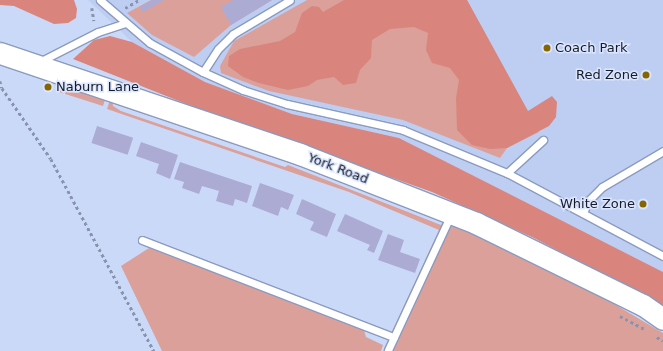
<!DOCTYPE html>
<html>
<head>
<meta charset="utf-8">
<style>
	body { margin:0 }
	#map { position:relative; width:663px; height:351px; overflow:hidden; background:#cbd9f9; font-family:"DejaVu Sans",sans-serif }
	div>[style] { position:absolute }
	.built>* { inset:0; background:#becdf2 }
	.green>* { inset:0; background:#dba09a }
	.forest>* { inset:0; background:#d9857d }
	.building>* { inset:0; background:#acabd4; transform-origin:0 0 }
	.path>* { height:2.5px; margin-top:-1.25px; transform-origin:0; background:repeating-linear-gradient(90deg,#8893ac 0 3px,transparent 0 6px) }
	.roads { filter:drop-shadow(1px 0 #8b9bc0) drop-shadow(-1px 0 #8b9bc0) drop-shadow(0 1px #8b9bc0) drop-shadow(0 -1px #8b9bc0) }
	.service>* { height:7px; margin:-3.5px; padding:0 3.5px; transform-origin:3.5px; border-radius:3.5px; background:#fff }
	.secondary>* { height:21px; margin:-10.5px; padding:0 10.5px; transform-origin:10.5px; border-radius:10.5px; background:#fff }
	.dots>* { width:11px; height:11px; translate:-50% -50%; box-sizing:border-box; border:2px solid #dbe6fe; border-radius:50% }
	span { translate:-50% -50%; white-space:nowrap; text-align:center; line-height:1.15; -webkit-text-stroke:3px #dbe6fe; paint-order:stroke }
	.poi-label { font-size:13px; color:#151b29 }
	.left { translate:0 -50%; text-align:left }
	.right { translate:-100% -50%; text-align:right }
	.street-label { font-size:13px; color:#151b29 }
</style>
</head>
<body>
<div id="map">
	<div class="built">
		<div style="clip-path:polygon(88px 0,663px 0,663px 272px,399px 138px,292px 114px,205px 82px,132px 42px)"></div>
	</div>
	<div class="green">
		<div style="clip-path:polygon(151px 0,272px 0,231px 25px,194px 57px,152px 35px,127px 13px)"></div>
		<div style="clip-path:polygon(307px 0,467px 0,539px 132px,507px 148px,500px 158px,403px 120px,269px 91px,221px 73px,220px 66px,234px 41px)"></div>
		<div style="clip-path:polygon(65px 87px,76px 93px,89px 92px,106px 97px,103px 106px,59px 92px)"></div>
		<div style="clip-path:polygon(112px 94px,113px 106px,121px 111px,285px 167px,288px 165px,441px 225px,445px 218px,550px 266px,663px 333px,663px 351px,383px 351px,439px 230px,349px 192px,107px 109px)"></div>
		<div style="clip-path:polygon(149px 248px,363px 327px,366px 337px,383px 345px,381px 351px,162px 351px,121px 266px)"></div>
	</div>
	<div class="forest">
		<div style="clip-path:polygon(0 0,74px 0,77px 9px,76px 18px,68px 23px,54px 24px,14px 6px,0 5px)"></div>
		<div style="clip-path:polygon(344px 0,467px 0,528px 111px,552px 96px,557px 102px,556px 117px,549px 126px,507px 148px,490px 149px,472px 145px,457px 130px,456px 98px,459px 80px,450px 68px,432px 63px,426px 50px,428px 33px,414px 27px,390px 29px,372px 40px,371px 58px,360px 70px,356px 83px,343px 85px,334px 77px,317px 80px,308px 86px,288px 90px,259px 83px,243px 77px,228px 66px,229px 56px,240px 49px,280px 41px,295px 32px,302px 13px,312px 6px,319px 7px,323px 12px)"></div>
		<div style="clip-path:polygon(110px 36px,132px 42px,205px 82px,292px 114px,399px 138px,663px 272px,663px 306px,534px 238px,432px 192px,199px 109px,73px 59px,94px 40px)"></div>
	</div>
	<div class="building">
		<div style="clip-path:polygon(152px 0,164px 0,143px 12px,140px 7px)"></div>
		<div style="clip-path:polygon(233px 0,272px 0,231px 25px,221px 7px)"></div>
		<div style="left:97px;top:126px;width:38px;height:18px;rotate:18deg"></div>
		<div style="clip-path:polygon(141px 142px,178px 155px,170px 179px,156px 173px,159px 164px,136px 156px)"></div>
		<div style="clip-path:polygon(180px 162px,252px 186px,247px 203px,235px 199px,233px 206px,216px 201px,219px 191px,202px 186px,199px 194px,182px 188px,184px 182px,174px 179px)"></div>
		<div style="clip-path:polygon(260px 183px,294px 195px,288px 210px,281px 207px,278px 216px,252px 206px)"></div>
		<div style="clip-path:polygon(302px 199px,336px 214px,327px 237px,310px 230px,314px 222px,296px 214px)"></div>
		<div style="clip-path:polygon(345px 214px,383px 231px,374px 253px,367px 250px,370px 245px,337px 231px)"></div>
		<div style="clip-path:polygon(388px 234px,404px 240px,400px 252px,420px 259px,415px 273px,378px 260px)"></div>
	</div>
	<div class="path">
		<div style="left:92px;top:8px;width:13px;rotate:81deg"></div>
		<div style="left:125px;top:8px;width:16px;rotate:-30deg"></div>
		<div style="left:0;top:81px;width:7px;rotate:74deg"></div>
		<div style="left:2px;top:88px;width:86px;rotate:55.4deg"></div>
		<div style="left:51px;top:159px;width:218px;rotate:61.8deg"></div>
		<div style="left:620px;top:316px;width:27px;rotate:28deg"></div>
		<div style="left:657px;top:337px;width:7px;rotate:34deg"></div>
	</div>
	<div class="roads">
		<div class="service">
			<div style="left:100px;top:0;width:66px;rotate:40.7deg"></div>
			<div style="left:150px;top:43px;width:60px;rotate:28.7deg"></div>
			<div style="left:203px;top:72px;width:44px;rotate:24.2deg"></div>
			<div style="left:243px;top:90px;width:46px;rotate:17.7deg"></div>
			<div style="left:287px;top:104px;width:119px;rotate:12.6deg"></div>
			<div style="left:403px;top:130px;width:113px;rotate:22.5deg"></div>
			<div style="left:507px;top:173px;width:177px;rotate:28deg"></div>
			<div style="left:41px;top:61px;width:64px;rotate:-27deg"></div>
			<div style="left:98px;top:32px;width:29px;rotate:-18deg"></div>
			<div style="left:203px;top:72px;width:27px;rotate:-57deg"></div>
			<div style="left:218px;top:49px;width:21px;rotate:-45deg"></div>
			<div style="left:233px;top:34px;width:66px;rotate:-30.8deg"></div>
			<div style="left:507px;top:173px;width:49px;rotate:-42.5deg"></div>
			<div style="left:583px;top:213px;width:13px;rotate:-67deg"></div>
			<div style="left:588px;top:201px;width:20px;rotate:-45deg"></div>
			<div style="left:602px;top:187px;width:71px;rotate:-30.5deg"></div>
			<div style="left:142px;top:240px;width:270px;rotate:21.1deg"></div>
			<div style="left:388px;top:350px;width:150px;rotate:-65.1deg"></div>
		</div>
		<div class="secondary">
			<div style="left:0;top:53px;width:317px;rotate:18.6deg"></div>
			<div style="left:300px;top:154px;width:189px;rotate:21.4deg"></div>
			<div style="left:476px;top:223px;width:186px;rotate:26.2deg"></div>
			<div style="left:643px;top:305px;width:24px;rotate:35deg"></div>
		</div>
	</div>
	<div class="dots">
		<div style="left:547px;top:48px;background:#866500"></div>
		<div style="left:646px;top:75px;background:#866500"></div>
		<div style="left:48px;top:87px;background:#866500"></div>
		<div style="left:643px;top:204px;background:#866500"></div>
	</div>
	<div class="poi-label">
		<span class="left" style="left:555px;top:48px">Coach Park</span>
		<span class="right" style="left:638px;top:75px">Red Zone</span>
		<span class="left" style="left:56px;top:87px">Naburn Lane</span>
		<span class="right" style="left:635px;top:204px">White Zone</span>
	</div>
	<div class="street-label">
		<span style="left:338px;top:169px;rotate:21deg">York Road</span>
	</div>
</div>
</body>
</html>
